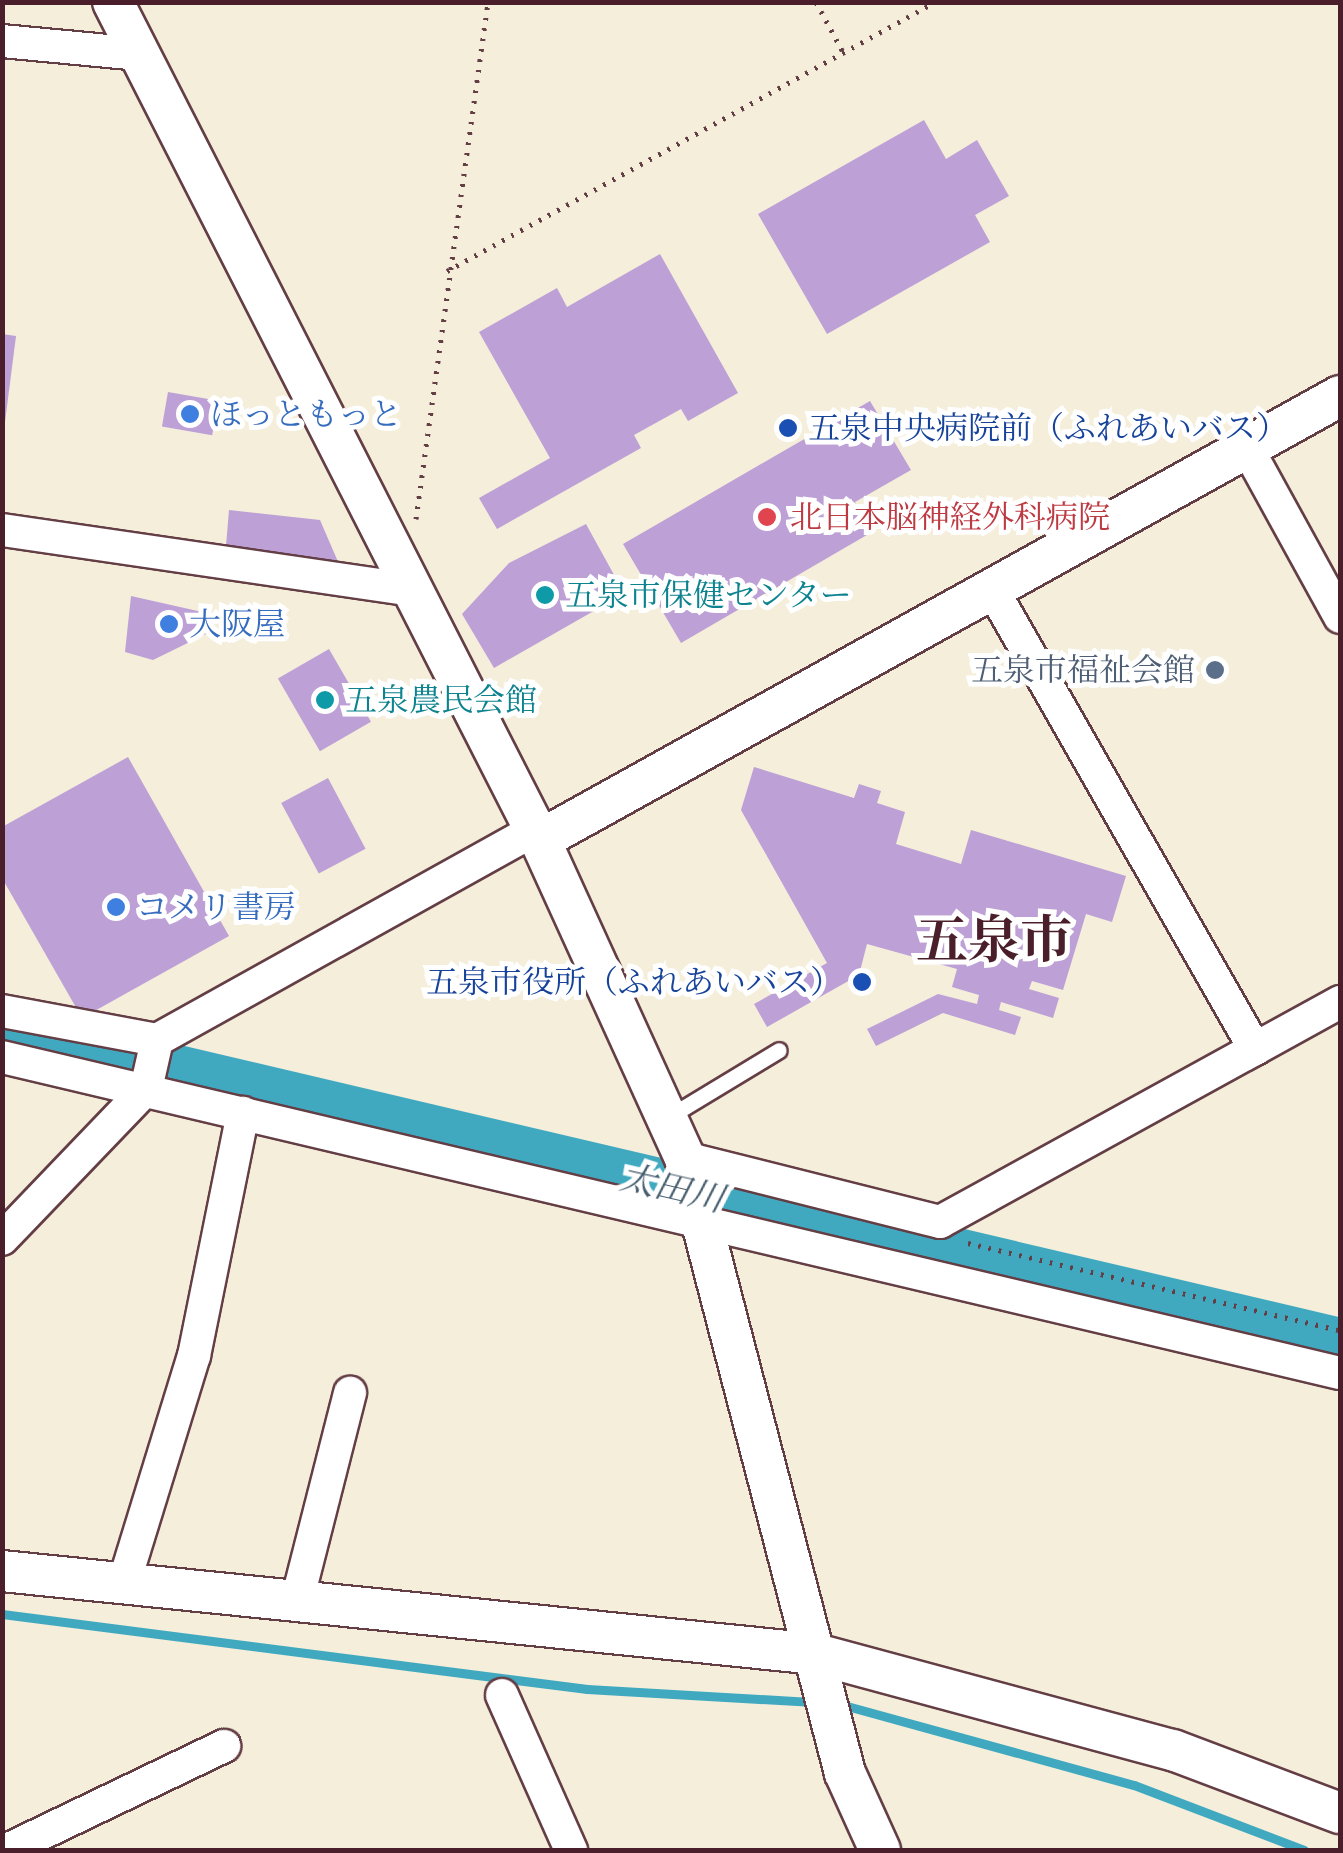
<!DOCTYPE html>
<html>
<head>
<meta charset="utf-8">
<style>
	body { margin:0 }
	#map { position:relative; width:1343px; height:1853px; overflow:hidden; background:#f4eedb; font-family:"EB Garamond","Noto Serif JP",serif }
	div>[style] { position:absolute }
	.stream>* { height:9px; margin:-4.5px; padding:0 4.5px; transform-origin:4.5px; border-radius:4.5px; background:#40a9c0 }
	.river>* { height:55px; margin:-27.5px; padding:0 27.5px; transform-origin:27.5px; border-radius:27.5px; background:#40a9c0 }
	.building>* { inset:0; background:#bda0d6; transform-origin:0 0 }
	.path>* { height:5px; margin-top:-2.5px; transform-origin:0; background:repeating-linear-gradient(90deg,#643e45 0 2.5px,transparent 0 10.5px) }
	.roads { filter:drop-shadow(2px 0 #643e45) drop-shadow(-2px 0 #643e45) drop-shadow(0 2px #643e45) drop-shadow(0 -2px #643e45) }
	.service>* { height:15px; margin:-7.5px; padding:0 7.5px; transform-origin:7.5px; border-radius:7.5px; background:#fff }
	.minor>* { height:32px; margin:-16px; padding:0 16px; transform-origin:16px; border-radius:16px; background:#fff }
	.tertiary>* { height:40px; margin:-20px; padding:0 20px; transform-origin:20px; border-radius:20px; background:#fff }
	.dots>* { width:28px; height:28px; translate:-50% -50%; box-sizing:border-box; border:5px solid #fff; border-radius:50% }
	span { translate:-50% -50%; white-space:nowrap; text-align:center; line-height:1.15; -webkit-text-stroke:10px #fff; paint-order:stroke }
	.shop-label { font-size:32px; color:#366cbe }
	.left { translate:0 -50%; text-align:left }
	.transit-label { font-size:32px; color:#164399 }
	.right { translate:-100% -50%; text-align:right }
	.health-label { font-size:32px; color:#be3a42 }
	.culture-label { font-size:32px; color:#0d838f }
	.service-label { font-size:32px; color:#4e5e75 }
	.water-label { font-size:35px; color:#465d6e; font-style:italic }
	.town-label { font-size:52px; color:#4a1f2b; font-weight:700 }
	.frame { position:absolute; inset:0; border:5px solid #4a1f2b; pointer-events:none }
</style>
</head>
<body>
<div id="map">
	<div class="stream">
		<div style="left:2px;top:1614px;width:590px;rotate:7.31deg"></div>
		<div style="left:587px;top:1689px;width:228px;rotate:3.3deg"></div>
		<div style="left:836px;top:1703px;width:309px;rotate:15.4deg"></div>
		<div style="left:1134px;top:1785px;width:182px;rotate:20.9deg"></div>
	</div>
	<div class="river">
		<div style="left:2px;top:1031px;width:1374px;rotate:13.21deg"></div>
	</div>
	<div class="building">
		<div style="clip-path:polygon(924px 120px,946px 159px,977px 140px,1009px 196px,975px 215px,990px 242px,827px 334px,758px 214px)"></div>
		<div style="clip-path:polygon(660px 254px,738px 393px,688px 421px,681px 409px,634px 435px,641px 448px,497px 529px,479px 498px,550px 458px,479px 332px,557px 288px,567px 307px)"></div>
		<div style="clip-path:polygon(2px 334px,16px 336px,5px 422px,2px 421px)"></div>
		<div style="left:168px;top:392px;width:51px;height:35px;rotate:10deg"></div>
		<div style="clip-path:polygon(870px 401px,911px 470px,855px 502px,872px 532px,681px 643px,623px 544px)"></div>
		<div style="clip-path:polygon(229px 510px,320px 520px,339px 564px,226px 546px)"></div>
		<div style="clip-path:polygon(586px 524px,618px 582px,606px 589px,613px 600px,494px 668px,462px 614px,509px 563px)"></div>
		<div style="clip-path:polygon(131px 596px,211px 614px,208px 633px,153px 660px,125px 652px)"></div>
		<div style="left:329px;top:649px;width:84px;height:59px;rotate:60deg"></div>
		<div style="clip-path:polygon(128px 757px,229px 936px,82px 1018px,2px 878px,2px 827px)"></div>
		<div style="clip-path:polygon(754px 767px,854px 798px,859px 784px,881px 791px,877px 803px,905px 812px,896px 844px,961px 864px,971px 830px,1126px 876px,1112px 922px,1086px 914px,1063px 990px,1032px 981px,1029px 989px,1059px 998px,1053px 1018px,1001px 1002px,999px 1010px,1021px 1017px,1015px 1035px,943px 1013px,876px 1046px,867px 1029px,938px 994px,977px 1004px,979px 995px,952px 987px,957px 969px,867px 944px,859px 975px,767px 1027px,754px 1004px,827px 963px,741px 810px)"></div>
		<div style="left:328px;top:778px;width:80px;height:53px;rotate:62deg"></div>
	</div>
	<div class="path">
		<div style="left:816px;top:2px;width:57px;rotate:61.6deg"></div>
		<div style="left:447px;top:271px;width:557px;rotate:-28.86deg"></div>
		<div style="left:416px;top:519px;width:522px;rotate:-82.07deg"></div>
		<div style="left:968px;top:1243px;width:382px;rotate:13.2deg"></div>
	</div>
	<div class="roads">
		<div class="service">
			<div style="left:670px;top:1116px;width:127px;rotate:-31.2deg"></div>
		</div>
		<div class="minor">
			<div style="left:2px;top:41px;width:138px;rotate:5.4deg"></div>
			<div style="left:1246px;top:446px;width:195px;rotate:61.2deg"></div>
			<div style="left:2px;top:530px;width:409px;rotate:8.3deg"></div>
			<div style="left:992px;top:589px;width:530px;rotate:60.24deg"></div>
			<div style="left:2px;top:1011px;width:158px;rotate:10.6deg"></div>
			<div style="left:157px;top:1040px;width:420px;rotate:-29.1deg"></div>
			<div style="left:524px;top:836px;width:16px;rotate:14deg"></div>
			<div style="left:2px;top:1057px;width:1375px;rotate:13.29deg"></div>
			<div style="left:685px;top:1158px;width:263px;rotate:14.1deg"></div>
			<div style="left:940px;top:1222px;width:457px;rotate:-28.8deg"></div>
			<div style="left:2px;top:1239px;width:208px;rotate:-46.2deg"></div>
			<div style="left:146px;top:1089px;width:50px;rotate:-77.3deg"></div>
			<div style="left:124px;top:1583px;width:238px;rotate:-72.9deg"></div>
			<div style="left:194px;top:1356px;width:248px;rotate:-78.6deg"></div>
			<div style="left:297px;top:1601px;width:215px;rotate:-75.7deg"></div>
			<div style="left:502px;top:1695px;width:170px;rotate:66deg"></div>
			<div style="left:7px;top:1850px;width:241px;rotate:-25.6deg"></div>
		</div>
		<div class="tertiary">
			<div style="left:113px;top:2px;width:941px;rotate:63deg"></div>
			<div style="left:540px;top:840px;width:349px;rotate:65.5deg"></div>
			<div style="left:685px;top:1158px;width:635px;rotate:75.42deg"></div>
			<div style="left:845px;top:1773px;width:85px;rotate:65.6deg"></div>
			<div style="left:540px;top:840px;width:915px;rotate:-29.03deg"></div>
			<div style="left:2px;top:1571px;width:818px;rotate:5.82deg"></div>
			<div style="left:816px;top:1654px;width:370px;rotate:15.1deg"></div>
			<div style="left:1173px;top:1750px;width:178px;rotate:20.7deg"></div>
		</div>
	</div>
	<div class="dots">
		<div style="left:190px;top:414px;background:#3f7fe0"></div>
		<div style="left:788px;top:428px;background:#1a4fb4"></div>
		<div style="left:767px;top:517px;background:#e0444e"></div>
		<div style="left:545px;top:595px;background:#0f9aa8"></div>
		<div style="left:169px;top:624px;background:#3f7fe0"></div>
		<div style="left:1215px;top:670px;background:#5c6f8a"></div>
		<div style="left:325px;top:700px;background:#0f9aa8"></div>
		<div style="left:116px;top:907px;background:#3f7fe0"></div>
		<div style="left:862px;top:982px;background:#1a4fb4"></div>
	</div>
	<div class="shop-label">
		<span class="left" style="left:210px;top:414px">ほっともっと</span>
		<span class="left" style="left:189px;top:624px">大阪屋</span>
		<span class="left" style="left:136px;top:907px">コメリ書房</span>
	</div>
	<div class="transit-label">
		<span class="left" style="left:808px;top:428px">五泉中央病院前（ふれあいバス）</span>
		<span class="right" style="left:842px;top:982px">五泉市役所（ふれあいバス）</span>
	</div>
	<div class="health-label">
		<span class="left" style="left:790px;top:517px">北日本脳神経外科病院</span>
	</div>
	<div class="culture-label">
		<span class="left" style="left:565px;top:595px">五泉市保健センター</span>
		<span class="left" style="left:345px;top:700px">五泉農民会館</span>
	</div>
	<div class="service-label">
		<span class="right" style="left:1195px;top:670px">五泉市福祉会館</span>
	</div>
	<div class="water-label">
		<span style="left:672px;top:1188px;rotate:13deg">太田川</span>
	</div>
	<div class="town-label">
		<span style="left:994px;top:940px">五泉市</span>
	</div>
	<div class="frame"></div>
</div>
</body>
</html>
